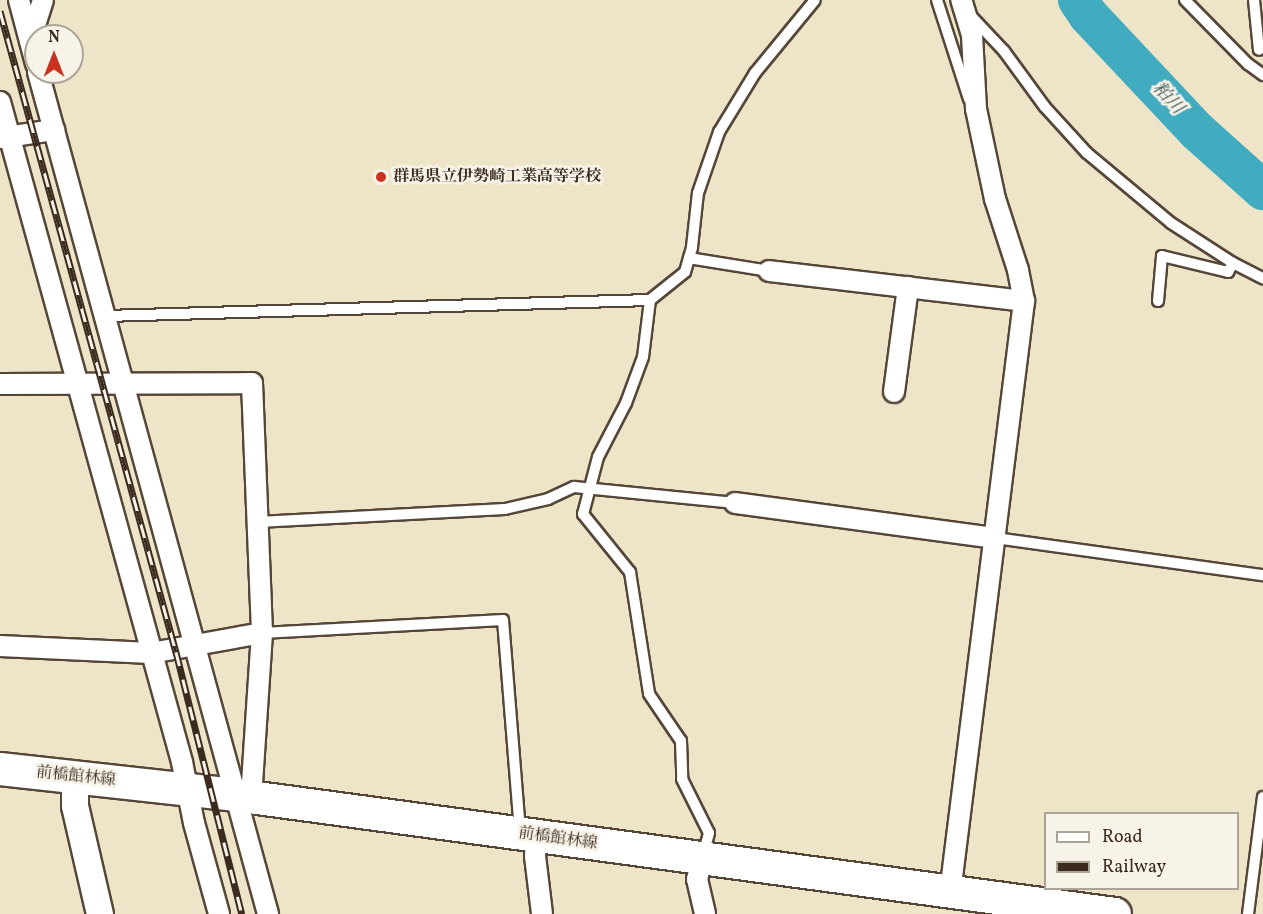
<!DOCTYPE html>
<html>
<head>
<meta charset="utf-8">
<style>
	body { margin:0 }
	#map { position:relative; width:1263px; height:914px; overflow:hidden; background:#eee5c9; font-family:Vollkorn,"Noto Serif JP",serif }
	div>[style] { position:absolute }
	.river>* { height:40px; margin:-20px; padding:0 20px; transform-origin:20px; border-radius:20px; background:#41abc0 }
	.roads { filter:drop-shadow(2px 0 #564638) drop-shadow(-2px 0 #564638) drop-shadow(0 2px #564638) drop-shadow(0 -2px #564638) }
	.service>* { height:10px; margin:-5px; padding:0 5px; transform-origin:5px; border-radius:5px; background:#fff }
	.minor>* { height:20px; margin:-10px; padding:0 10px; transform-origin:10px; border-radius:10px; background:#fff }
	.tertiary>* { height:26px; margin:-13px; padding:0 13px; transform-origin:13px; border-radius:13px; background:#fff }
	.primary>* { height:32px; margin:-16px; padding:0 16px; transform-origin:16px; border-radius:16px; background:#fff }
	.rail>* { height:7px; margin-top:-3.5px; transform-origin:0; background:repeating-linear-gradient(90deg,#f7f3e8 0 14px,#3b2a1e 0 28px); box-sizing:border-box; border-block:2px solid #3b2a1e }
	.dots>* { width:16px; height:16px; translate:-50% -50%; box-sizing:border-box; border:3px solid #f7f3e8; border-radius:50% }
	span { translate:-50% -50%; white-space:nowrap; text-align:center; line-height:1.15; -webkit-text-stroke:5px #f7f3e8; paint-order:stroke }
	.poi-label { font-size:16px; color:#3b2a1e; font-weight:700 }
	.left { translate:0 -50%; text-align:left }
	.street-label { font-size:16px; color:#3b2a1e }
	.water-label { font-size:18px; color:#3d5757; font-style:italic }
	.legend { position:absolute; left:1044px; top:812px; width:195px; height:78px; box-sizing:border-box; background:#f7f3e8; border:2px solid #aca397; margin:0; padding:8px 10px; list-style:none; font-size:18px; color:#3b2a1e }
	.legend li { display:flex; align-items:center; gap:12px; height:30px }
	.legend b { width:30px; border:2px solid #aca397 }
	.north { position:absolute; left:24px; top:24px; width:60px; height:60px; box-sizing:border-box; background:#f7f3e8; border:2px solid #aca397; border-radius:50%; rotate:0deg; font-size:16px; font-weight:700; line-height:24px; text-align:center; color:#3b2a1e }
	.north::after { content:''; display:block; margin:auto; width:21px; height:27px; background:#c8321e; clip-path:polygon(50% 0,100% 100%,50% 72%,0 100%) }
</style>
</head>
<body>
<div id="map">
	<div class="river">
		<div style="left:1078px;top:0;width:18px;rotate:56deg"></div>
		<div style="left:1088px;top:15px;width:159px;rotate:46.8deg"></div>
		<div style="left:1197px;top:131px;width:89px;rotate:41.8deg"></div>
	</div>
	<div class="roads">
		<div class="service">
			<div style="left:937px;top:0;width:104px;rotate:72.1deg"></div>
			<div style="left:1185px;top:0;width:90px;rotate:45.5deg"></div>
			<div style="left:1248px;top:64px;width:19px;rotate:36deg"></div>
			<div style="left:1254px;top:0;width:50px;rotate:84.3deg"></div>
			<div style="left:970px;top:15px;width:50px;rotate:46.6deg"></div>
			<div style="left:1004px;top:51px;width:69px;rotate:53.8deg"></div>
			<div style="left:1045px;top:107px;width:62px;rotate:47.6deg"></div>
			<div style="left:1087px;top:153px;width:109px;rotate:39.8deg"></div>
			<div style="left:1171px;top:223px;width:74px;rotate:32.8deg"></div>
			<div style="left:1233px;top:263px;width:34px;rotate:27deg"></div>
			<div style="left:689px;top:258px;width:81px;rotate:9.2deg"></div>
			<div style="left:650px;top:300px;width:57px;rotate:97deg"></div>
			<div style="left:643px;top:357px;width:49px;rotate:110.3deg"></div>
			<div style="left:626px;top:403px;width:61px;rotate:117.4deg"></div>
			<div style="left:598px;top:457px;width:59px;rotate:104.7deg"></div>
			<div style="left:583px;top:514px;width:75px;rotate:51deg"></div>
			<div style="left:630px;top:572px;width:123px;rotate:81.1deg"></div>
			<div style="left:649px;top:694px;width:57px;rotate:55.8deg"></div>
			<div style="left:681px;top:741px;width:38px;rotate:88deg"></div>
			<div style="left:682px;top:779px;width:60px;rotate:63.4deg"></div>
			<div style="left:709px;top:833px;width:23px;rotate:105deg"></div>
			<div style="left:1158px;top:301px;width:45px;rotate:-84.9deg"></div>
			<div style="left:1162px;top:256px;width:68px;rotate:13.6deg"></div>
			<div style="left:1228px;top:272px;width:10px;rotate:-61deg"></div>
			<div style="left:105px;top:316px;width:545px;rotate:-1.68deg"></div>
			<div style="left:650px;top:300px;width:45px;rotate:-38.7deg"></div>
			<div style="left:685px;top:272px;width:26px;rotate:-74deg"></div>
			<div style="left:692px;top:247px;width:54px;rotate:-83.7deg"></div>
			<div style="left:698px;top:193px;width:65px;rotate:-71deg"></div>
			<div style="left:719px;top:132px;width:69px;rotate:-58.6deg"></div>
			<div style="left:755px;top:73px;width:94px;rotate:-50.6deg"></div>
			<div style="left:258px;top:522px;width:247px;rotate:-3deg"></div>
			<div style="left:505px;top:509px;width:44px;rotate:-13.1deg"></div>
			<div style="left:548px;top:499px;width:29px;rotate:-25deg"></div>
			<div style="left:574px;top:487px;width:162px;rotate:5.7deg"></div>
			<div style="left:995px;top:538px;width:271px;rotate:7.9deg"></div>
			<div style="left:262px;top:633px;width:241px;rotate:-3.1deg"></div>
			<div style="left:503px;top:620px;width:212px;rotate:85.4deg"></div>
			<div style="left:1248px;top:914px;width:118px;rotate:-82.7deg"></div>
		</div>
		<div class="minor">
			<div style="left:19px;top:0;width:66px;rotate:75.1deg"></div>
			<div style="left:30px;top:41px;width:43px;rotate:-72.4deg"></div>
			<div style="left:38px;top:72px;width:873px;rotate:74.72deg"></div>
			<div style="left:0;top:102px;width:685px;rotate:74.58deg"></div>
			<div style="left:182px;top:762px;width:62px;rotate:78.9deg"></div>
			<div style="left:194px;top:823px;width:94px;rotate:74.6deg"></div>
			<div style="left:0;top:138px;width:55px;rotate:-8.4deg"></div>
			<div style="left:769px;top:271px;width:257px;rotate:6.7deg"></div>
			<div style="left:0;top:384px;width:252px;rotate:-0.2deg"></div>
			<div style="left:252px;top:383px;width:250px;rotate:87.7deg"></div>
			<div style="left:262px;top:633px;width:165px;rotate:93.8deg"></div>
			<div style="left:894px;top:392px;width:106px;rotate:-82.4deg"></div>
			<div style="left:735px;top:503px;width:262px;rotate:7.7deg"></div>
			<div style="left:0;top:646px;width:151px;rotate:2.7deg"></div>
			<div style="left:151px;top:653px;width:113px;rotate:-10.2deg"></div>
			<div style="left:536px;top:837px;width:19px;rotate:93deg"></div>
			<div style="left:535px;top:856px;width:58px;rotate:83.1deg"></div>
			<div style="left:702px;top:858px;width:22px;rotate:103deg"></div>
			<div style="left:697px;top:879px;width:36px;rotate:77deg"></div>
			<div style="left:950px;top:893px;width:597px;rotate:-82.87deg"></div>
			<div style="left:1024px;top:301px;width:32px;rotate:-101deg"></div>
			<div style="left:1018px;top:270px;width:75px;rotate:-107.9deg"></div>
			<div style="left:995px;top:199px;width:92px;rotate:-101.9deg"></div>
			<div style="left:976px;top:109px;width:74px;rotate:-93.1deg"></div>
			<div style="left:972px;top:35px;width:37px;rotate:-107deg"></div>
		</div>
		<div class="tertiary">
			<div style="left:75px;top:777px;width:29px;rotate:90deg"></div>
			<div style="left:75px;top:806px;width:111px;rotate:77deg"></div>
		</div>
		<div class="primary">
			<div style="left:0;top:769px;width:236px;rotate:6.3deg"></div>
			<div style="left:235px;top:795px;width:888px;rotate:7.7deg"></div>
		</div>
	</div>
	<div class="rail">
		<div style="left:0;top:11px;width:665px;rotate:74.65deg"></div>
		<div style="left:176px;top:652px;width:270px;rotate:75.9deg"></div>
	</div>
	<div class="dots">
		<div style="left:381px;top:177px;background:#c8321e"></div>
	</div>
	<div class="poi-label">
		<span class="left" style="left:393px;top:177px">群馬県立伊勢崎工業高等学校</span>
	</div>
	<div class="street-label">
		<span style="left:76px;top:777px;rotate:6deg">前橋館林線</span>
		<span style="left:558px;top:839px;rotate:8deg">前橋館林線</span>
	</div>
	<div class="water-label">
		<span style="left:1167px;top:99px;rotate:47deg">粕川</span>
	</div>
	<ul class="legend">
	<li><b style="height:8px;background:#fff"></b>Road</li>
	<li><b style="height:8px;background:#3b2a1e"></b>Railway</li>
	</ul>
	<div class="north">N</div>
</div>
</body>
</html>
